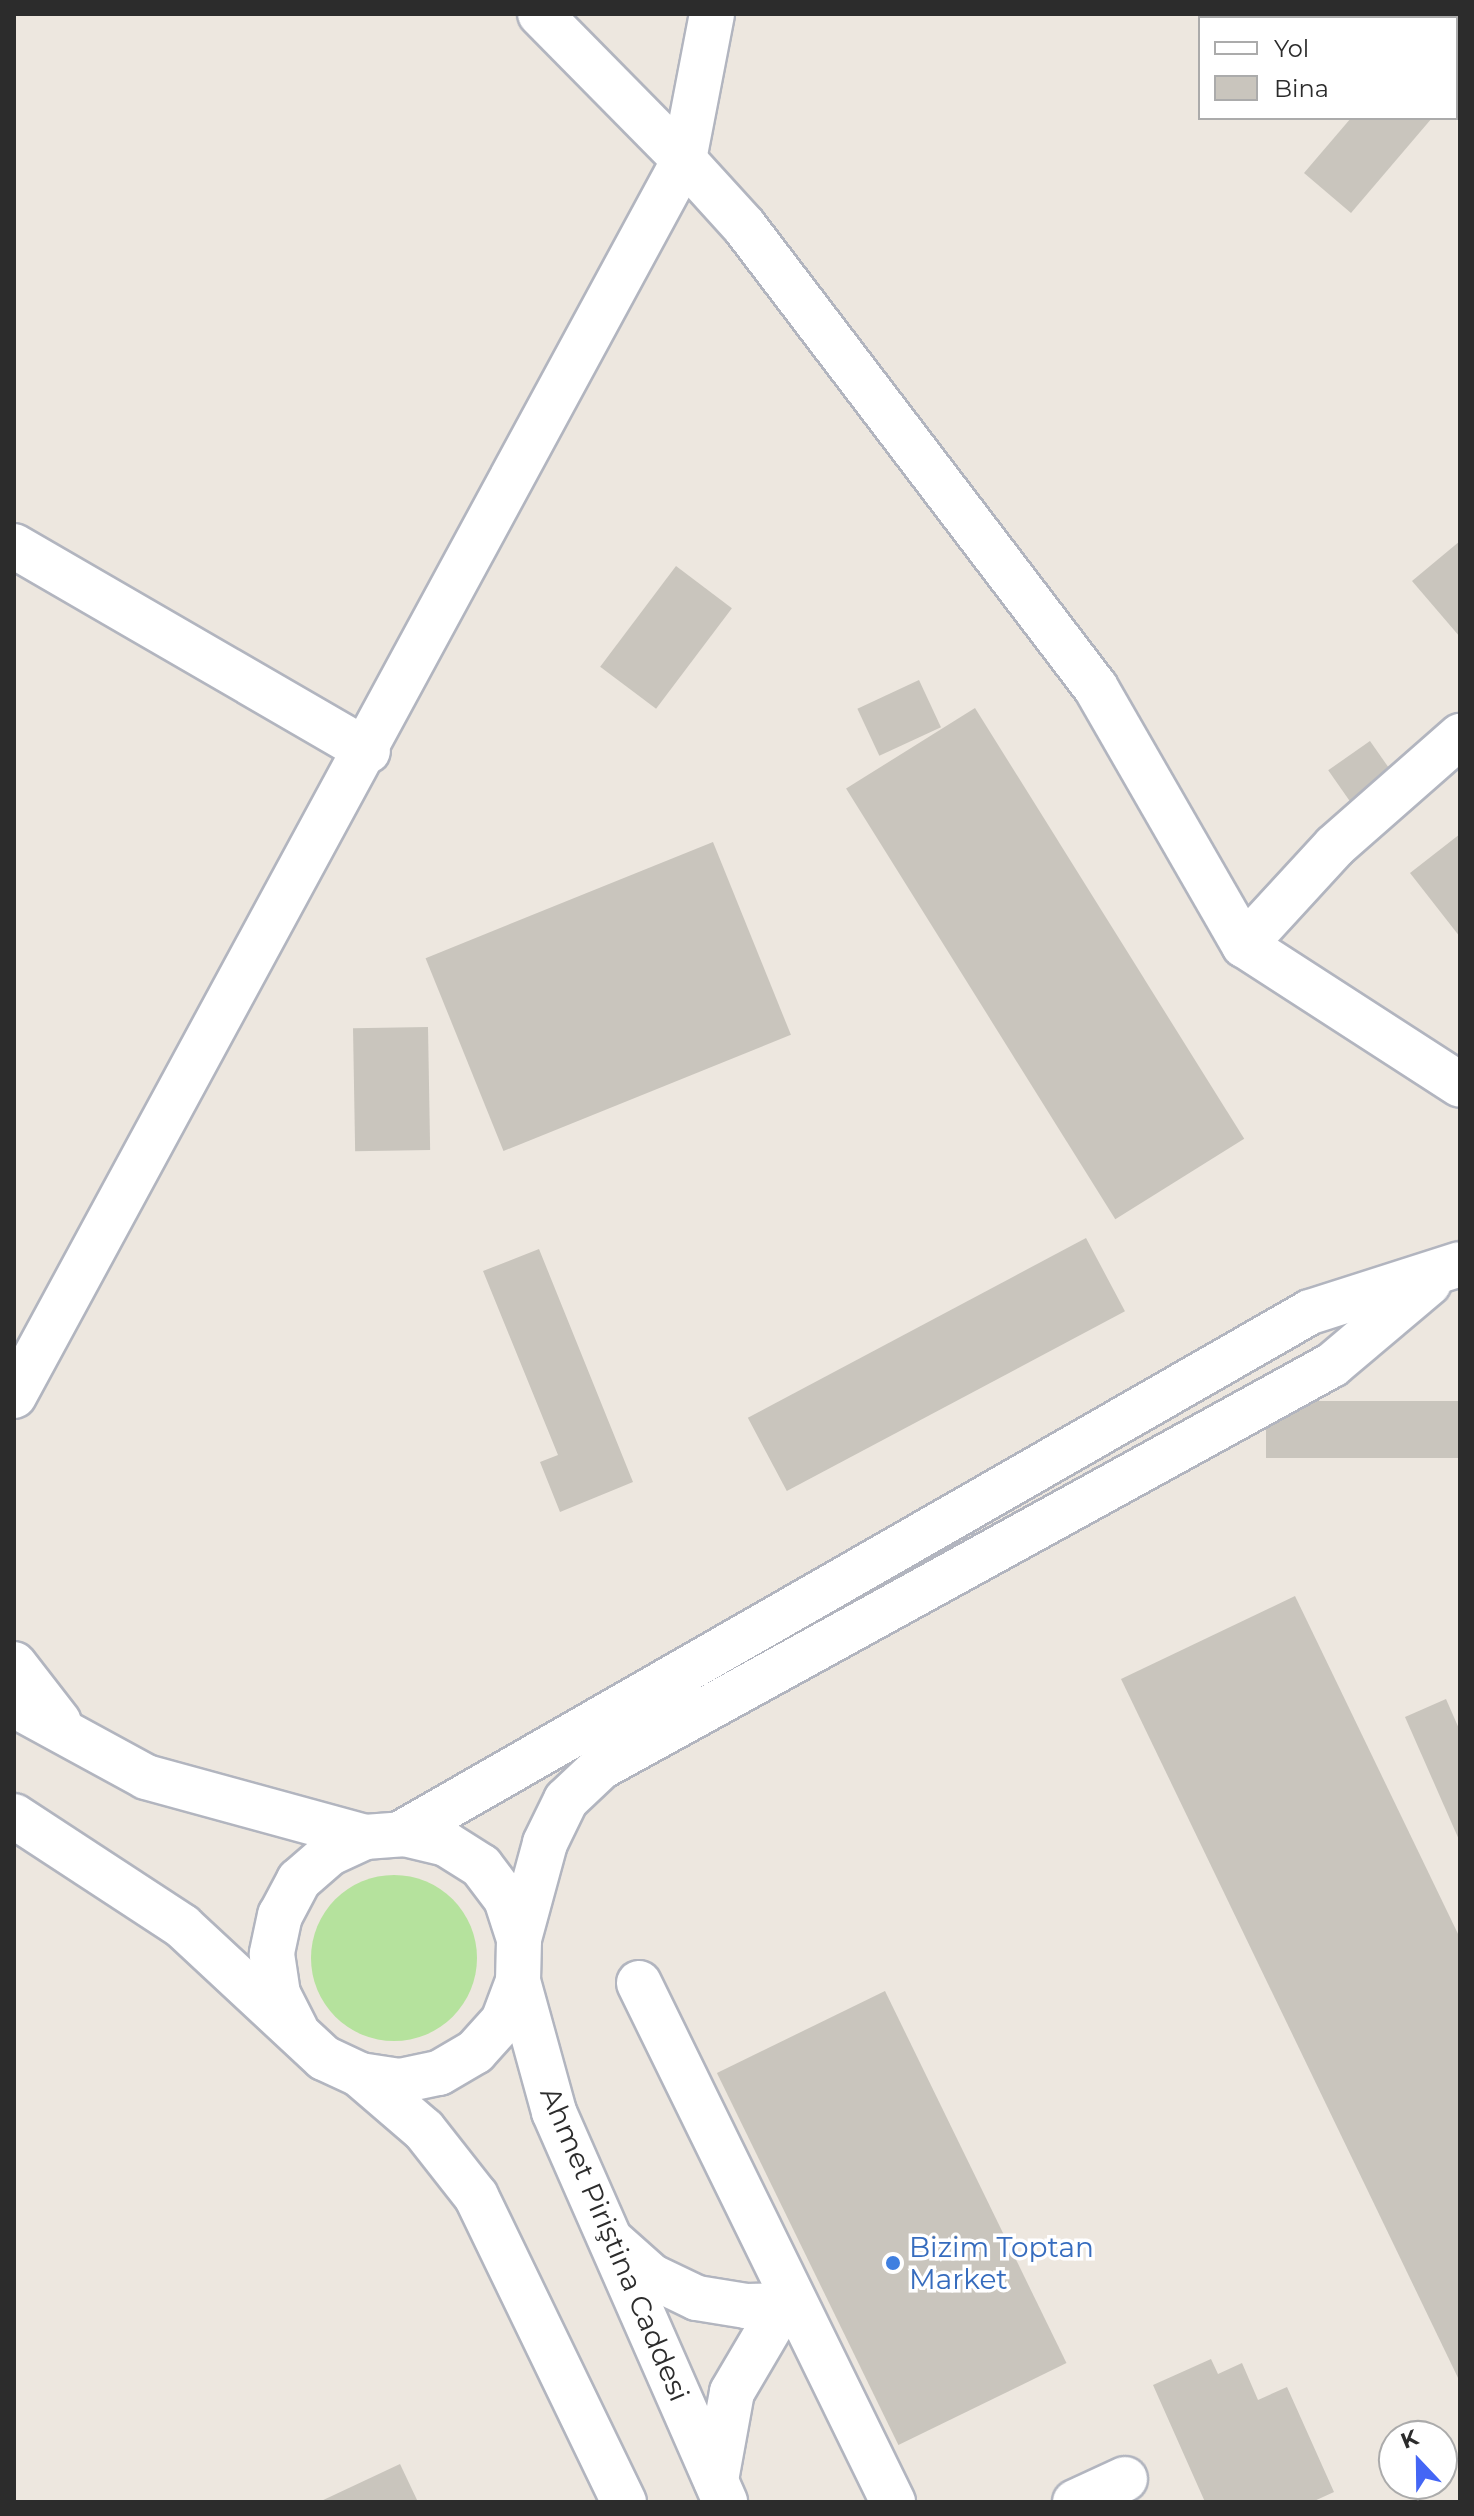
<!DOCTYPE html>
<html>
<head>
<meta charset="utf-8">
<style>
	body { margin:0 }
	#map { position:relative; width:1474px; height:2516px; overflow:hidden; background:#ede7df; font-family:Montserrat,sans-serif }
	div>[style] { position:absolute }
	.green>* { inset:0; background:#b5e29d }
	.round { border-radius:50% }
	.building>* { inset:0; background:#c9c5bd; transform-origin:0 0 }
	.roads { filter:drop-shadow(2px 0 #b2b5bf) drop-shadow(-2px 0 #b2b5bf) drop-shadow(0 2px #b2b5bf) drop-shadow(0 -2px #b2b5bf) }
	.minor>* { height:44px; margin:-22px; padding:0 22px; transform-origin:22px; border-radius:22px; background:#fff }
	.dots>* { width:22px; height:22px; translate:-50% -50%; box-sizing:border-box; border:4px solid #fff; border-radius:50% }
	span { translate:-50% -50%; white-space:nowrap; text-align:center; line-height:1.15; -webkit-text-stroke:7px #fff; paint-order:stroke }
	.street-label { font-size:28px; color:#2c2c2c }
	.shop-label { font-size:28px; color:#366cbe }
	.left { translate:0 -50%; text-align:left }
	.frame { position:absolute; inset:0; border:16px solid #2c2c2c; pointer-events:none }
	.legend { position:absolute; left:1198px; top:16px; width:260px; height:104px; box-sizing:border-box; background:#fff; border:2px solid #ababab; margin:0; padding:10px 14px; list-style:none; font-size:24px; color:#2c2c2c }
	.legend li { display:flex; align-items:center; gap:16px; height:40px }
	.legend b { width:40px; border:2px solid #ababab }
	.north { position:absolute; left:1378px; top:2420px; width:80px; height:80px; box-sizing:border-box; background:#fff; border:2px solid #ababab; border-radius:50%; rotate:338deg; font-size:22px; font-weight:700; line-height:32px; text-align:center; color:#2c2c2c }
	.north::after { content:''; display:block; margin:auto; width:28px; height:36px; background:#4466f5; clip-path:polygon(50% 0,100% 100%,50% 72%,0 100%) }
</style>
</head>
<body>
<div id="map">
	<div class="green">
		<div class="round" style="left:311px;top:1875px;width:166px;height:166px"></div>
	</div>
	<div class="building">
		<div style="clip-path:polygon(1351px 118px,1432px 118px,1351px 213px,1304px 173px)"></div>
		<div style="clip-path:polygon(1460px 541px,1460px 637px,1412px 581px)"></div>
		<div style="left:676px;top:566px;width:70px;height:126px;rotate:37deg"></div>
		<div style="left:919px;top:680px;width:52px;height:68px;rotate:65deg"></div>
		<div style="left:975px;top:708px;width:508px;height:152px;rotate:58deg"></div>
		<div style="left:1370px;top:741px;width:50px;height:51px;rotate:55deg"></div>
		<div style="clip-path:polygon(1460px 834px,1460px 937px,1410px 873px)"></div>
		<div style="left:713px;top:842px;width:208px;height:310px;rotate:68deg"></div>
		<div style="left:428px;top:1027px;width:123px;height:75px;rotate:89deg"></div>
		<div style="left:1086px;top:1238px;width:83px;height:383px;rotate:62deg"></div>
		<div style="clip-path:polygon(539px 1249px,633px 1482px,560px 1512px,540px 1462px,558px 1455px,483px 1271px)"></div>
		<div style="left:1460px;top:1401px;width:57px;height:194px;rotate:90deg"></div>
		<div style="clip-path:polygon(1295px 1596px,1460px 1938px,1460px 2382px,1121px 1679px)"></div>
		<div style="clip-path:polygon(1446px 1699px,1460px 1731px,1460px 1842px,1405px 1717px)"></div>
		<div style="left:885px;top:1991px;width:414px;height:187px;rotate:64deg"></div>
		<div style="clip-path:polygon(1211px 2359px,1218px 2374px,1242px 2363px,1258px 2400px,1287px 2387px,1334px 2492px,1312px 2502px,1205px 2502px,1153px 2385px)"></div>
		<div style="clip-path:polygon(400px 2464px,418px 2502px,319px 2502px)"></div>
	</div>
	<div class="roads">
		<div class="minor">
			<div style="left:712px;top:14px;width:149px;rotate:100.9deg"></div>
			<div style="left:684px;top:160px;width:89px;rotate:47.7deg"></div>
			<div style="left:744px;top:226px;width:581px;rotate:52.7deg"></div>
			<div style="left:1096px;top:688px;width:297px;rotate:60.1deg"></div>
			<div style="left:1244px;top:945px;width:257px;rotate:32.9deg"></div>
			<div style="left:14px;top:546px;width:409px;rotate:30.1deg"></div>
			<div style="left:1244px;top:945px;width:134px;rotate:-47.4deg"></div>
			<div style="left:1335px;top:846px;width:167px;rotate:-41.3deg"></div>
			<div style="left:14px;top:1396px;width:1406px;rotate:-61.54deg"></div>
			<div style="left:684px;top:160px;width:205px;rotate:-134.6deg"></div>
			<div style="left:14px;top:1664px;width:73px;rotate:52.2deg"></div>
			<div style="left:14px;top:1705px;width:150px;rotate:28.6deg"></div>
			<div style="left:146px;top:1777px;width:227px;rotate:15.3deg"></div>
			<div style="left:14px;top:1816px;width:201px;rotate:33.2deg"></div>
			<div style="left:182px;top:1926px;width:194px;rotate:42.9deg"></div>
			<div style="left:324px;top:2058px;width:40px;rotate:25deg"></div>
			<div style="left:360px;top:2075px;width:40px;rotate:8.5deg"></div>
			<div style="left:400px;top:2081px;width:40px;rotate:-12deg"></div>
			<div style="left:439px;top:2073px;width:42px;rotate:-30.3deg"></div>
			<div style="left:475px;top:2052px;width:42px;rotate:-47.9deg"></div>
			<div style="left:503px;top:2021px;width:43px;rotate:-69.4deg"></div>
			<div style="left:518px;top:1981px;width:42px;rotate:-88.6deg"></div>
			<div style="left:519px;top:1939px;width:42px;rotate:-108deg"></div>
			<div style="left:506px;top:1899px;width:41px;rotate:-127.1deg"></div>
			<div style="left:481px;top:1866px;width:41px;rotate:-147.8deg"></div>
			<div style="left:446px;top:1844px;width:42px;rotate:-166.3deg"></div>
			<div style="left:405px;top:1834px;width:40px;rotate:175.7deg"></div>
			<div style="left:365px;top:1837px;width:40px;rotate:155deg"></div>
			<div style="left:329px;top:1854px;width:40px;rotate:139deg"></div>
			<div style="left:299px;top:1880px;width:40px;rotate:118deg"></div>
			<div style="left:280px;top:1915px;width:40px;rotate:102deg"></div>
			<div style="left:272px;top:1954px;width:40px;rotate:81.5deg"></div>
			<div style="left:278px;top:1994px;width:39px;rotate:63deg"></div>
			<div style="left:400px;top:1834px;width:1049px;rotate:-29.84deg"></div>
			<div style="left:1310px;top:1312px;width:157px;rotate:-17.7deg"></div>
			<div style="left:519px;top:1939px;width:99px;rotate:-74.8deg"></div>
			<div style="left:545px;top:1843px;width:48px;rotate:-64deg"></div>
			<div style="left:566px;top:1800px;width:48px;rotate:-43.3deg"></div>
			<div style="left:601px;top:1767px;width:834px;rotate:-28.81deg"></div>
			<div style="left:1332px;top:1365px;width:127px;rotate:-40.2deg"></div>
			<div style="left:518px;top:1981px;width:136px;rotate:74.6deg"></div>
			<div style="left:554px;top:2112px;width:426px;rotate:66.3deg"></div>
			<div style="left:639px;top:1983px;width:578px;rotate:63.92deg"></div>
			<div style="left:360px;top:2075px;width:84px;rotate:40.7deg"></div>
			<div style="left:424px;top:2130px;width:84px;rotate:51.8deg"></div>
			<div style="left:476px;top:2196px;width:340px;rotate:64.2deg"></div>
			<div style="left:614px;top:2243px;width:50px;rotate:41.7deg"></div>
			<div style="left:651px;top:2276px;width:51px;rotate:25.6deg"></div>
			<div style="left:697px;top:2298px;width:50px;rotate:9.3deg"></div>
			<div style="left:746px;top:2306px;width:48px;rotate:-1.2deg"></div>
			<div style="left:716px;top:2480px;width:89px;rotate:-79.7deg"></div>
			<div style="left:732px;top:2392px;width:79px;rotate:-59.5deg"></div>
			<div style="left:772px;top:2324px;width:29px;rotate:-41deg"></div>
			<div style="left:1075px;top:2502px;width:55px;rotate:-24.7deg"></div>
		</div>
	</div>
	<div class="dots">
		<div style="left:893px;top:2263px;background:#3f7fe0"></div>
	</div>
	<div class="street-label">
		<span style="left:615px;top:2244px;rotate:67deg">Ahmet Piriştina Caddesi</span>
	</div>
	<div class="shop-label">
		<span class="left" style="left:909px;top:2263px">Bizim Toptan<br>Market</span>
	</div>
	<div class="frame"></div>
	<ul class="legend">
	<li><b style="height:10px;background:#fff"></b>Yol</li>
	<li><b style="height:22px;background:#c9c5bd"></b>Bina</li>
	</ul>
	<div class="north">K</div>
</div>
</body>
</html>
